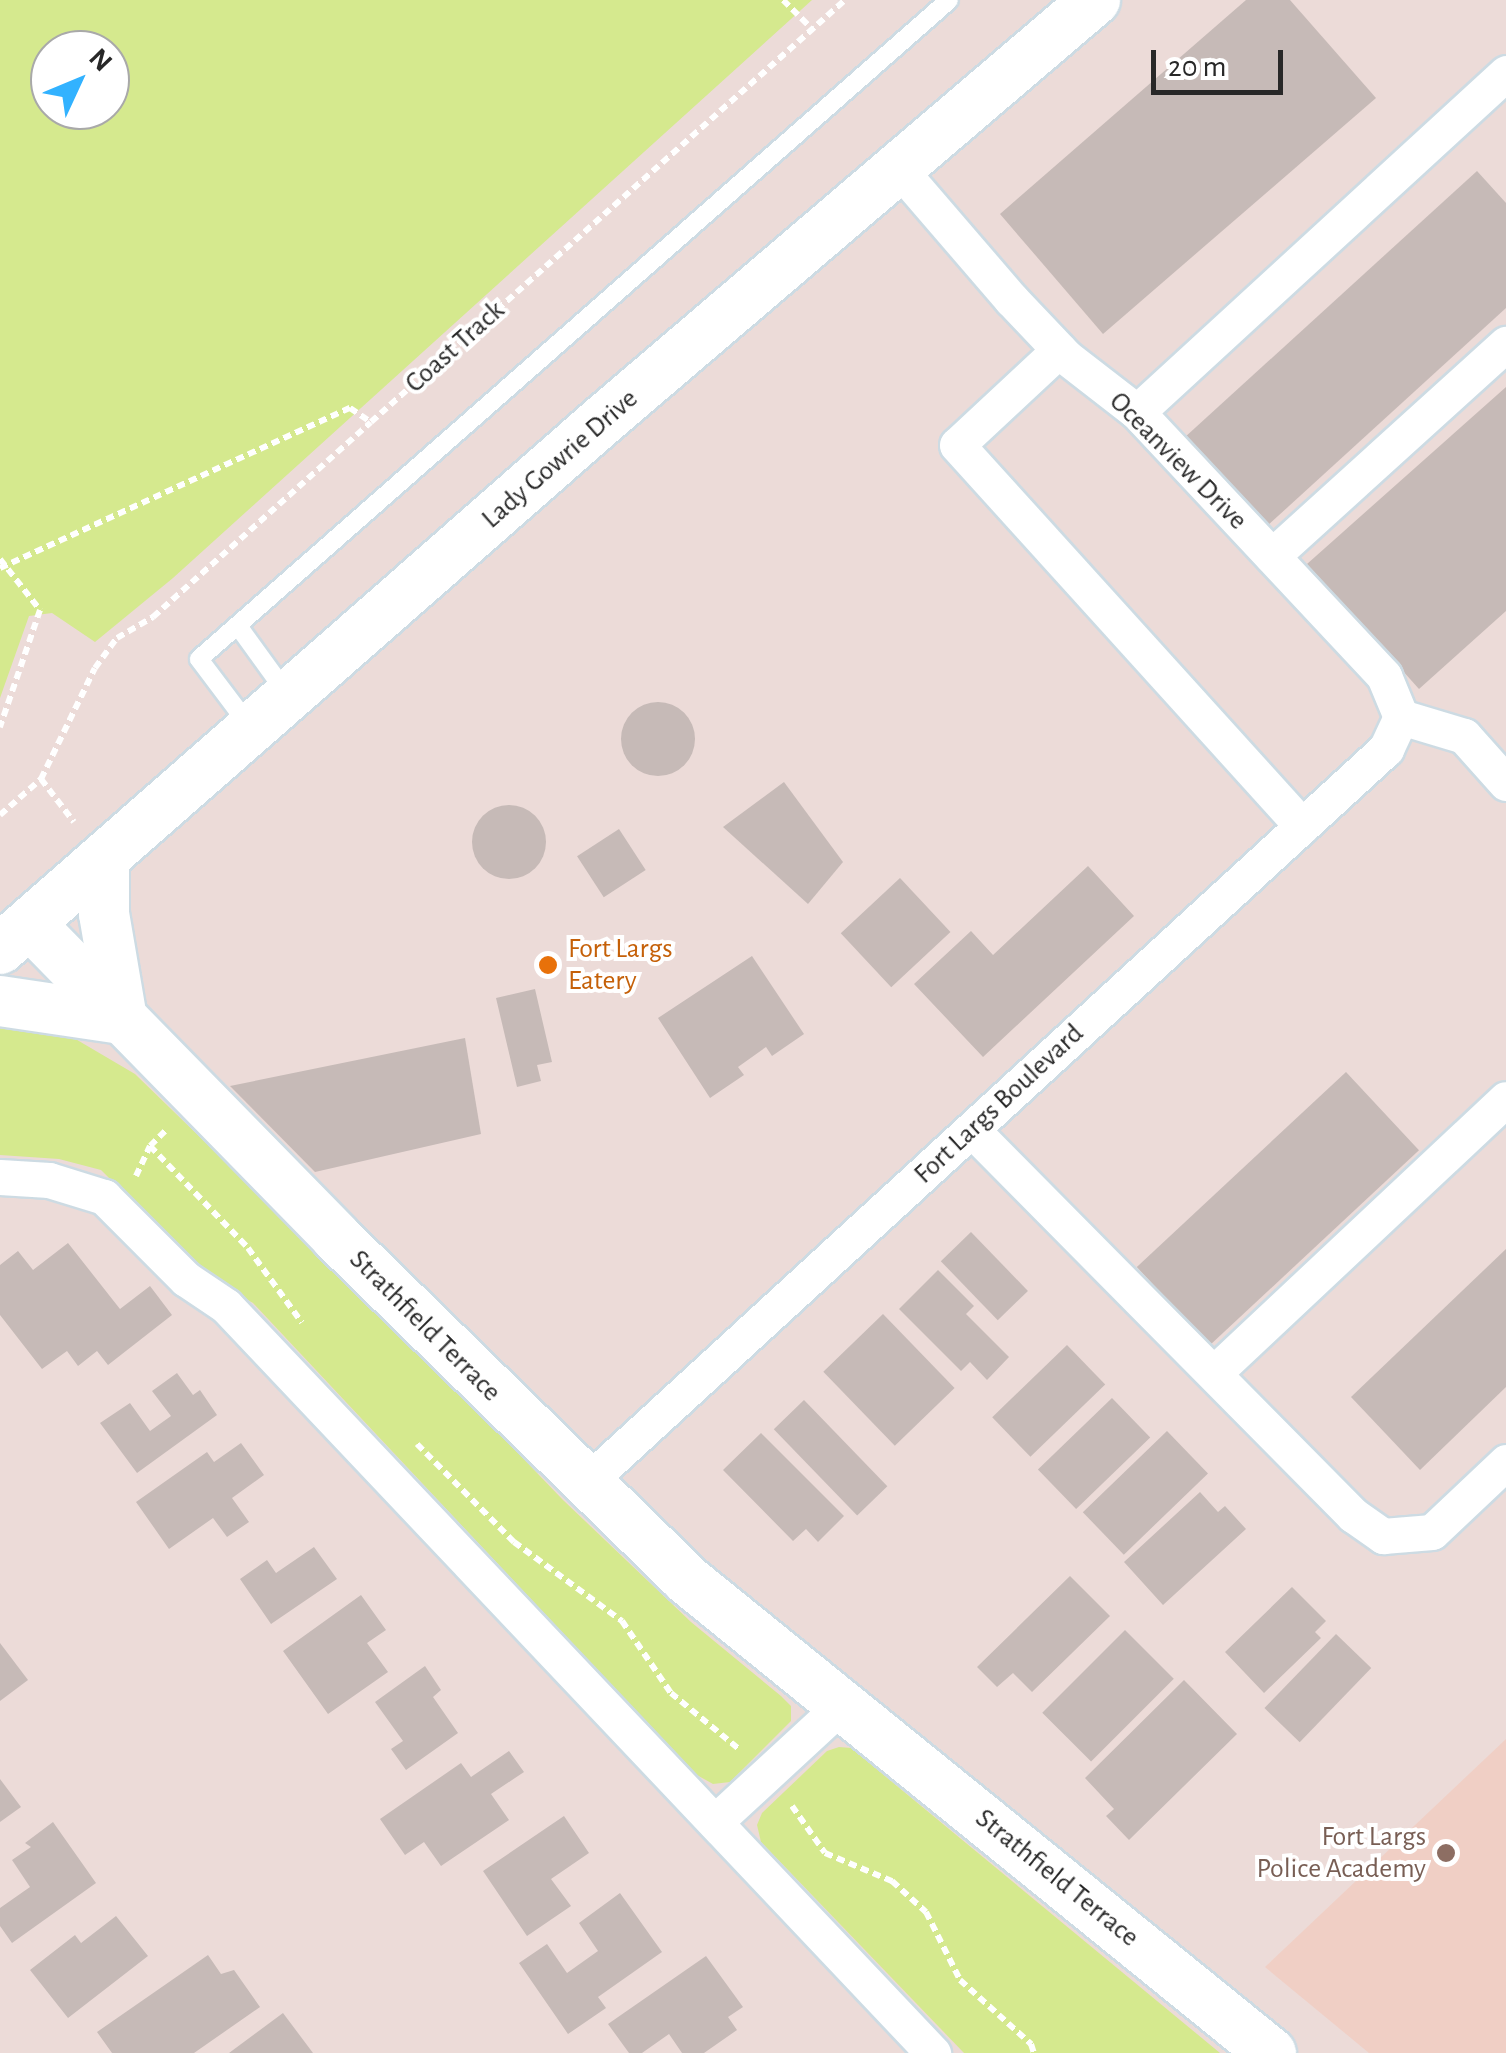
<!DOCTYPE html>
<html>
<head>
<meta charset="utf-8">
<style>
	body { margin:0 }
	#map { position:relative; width:1506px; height:2053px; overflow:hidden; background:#ecdbd8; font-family:"Alegreya Sans",sans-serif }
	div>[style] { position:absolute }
	.education>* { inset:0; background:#f0cfc5 }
	.green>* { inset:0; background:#d5e98e }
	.building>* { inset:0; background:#c6bab7; transform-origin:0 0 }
	.round { border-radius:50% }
	.path>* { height:6px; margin-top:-3px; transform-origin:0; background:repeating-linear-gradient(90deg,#fff 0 8px,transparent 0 13px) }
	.roads { filter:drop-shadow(2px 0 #cddbe3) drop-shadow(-2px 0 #cddbe3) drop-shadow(0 2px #cddbe3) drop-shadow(0 -2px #cddbe3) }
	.lane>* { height:18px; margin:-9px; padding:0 9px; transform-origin:9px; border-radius:9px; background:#fff }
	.street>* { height:35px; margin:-17.5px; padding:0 17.5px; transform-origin:17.5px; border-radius:17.5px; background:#fff }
	.secondary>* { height:50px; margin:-25px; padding:0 25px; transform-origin:25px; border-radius:25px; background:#fff }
	.dots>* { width:28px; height:28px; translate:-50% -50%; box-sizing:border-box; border:5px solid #fff; border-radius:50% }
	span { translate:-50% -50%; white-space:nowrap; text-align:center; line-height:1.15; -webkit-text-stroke:8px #fff; paint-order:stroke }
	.street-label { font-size:28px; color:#282828 }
	.food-label { font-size:28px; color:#c56008 }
	.left { translate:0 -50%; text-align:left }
	.education-label { font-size:28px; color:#785e54 }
	.right { translate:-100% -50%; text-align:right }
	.north { position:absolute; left:30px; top:30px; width:100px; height:100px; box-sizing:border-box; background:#fff; border:2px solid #a9a9a9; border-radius:50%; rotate:46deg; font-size:28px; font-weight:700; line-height:40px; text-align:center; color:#282828 }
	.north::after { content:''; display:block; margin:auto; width:35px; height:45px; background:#32b2ff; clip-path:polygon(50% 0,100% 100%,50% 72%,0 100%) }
	.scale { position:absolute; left:1151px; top:50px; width:132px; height:45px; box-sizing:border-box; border:5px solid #282828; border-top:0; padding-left:12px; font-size:30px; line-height:35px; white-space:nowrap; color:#282828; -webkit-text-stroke:8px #fff; paint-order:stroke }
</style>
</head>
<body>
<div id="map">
	<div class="education">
		<div style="clip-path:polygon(1506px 1739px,1506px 2053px,1369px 2053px,1265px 1967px)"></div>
	</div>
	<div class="green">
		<div style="clip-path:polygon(evenodd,0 0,812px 0,173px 578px,95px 642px,52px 613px,29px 616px,0 698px,0 0,110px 50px,110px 110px,50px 110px,50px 50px,110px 50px)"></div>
		<div style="clip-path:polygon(0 1024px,67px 1034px,135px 1074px,408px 1339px,563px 1500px,691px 1622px,781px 1696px,791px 1706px,791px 1721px,730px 1782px,713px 1784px,695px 1774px,253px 1303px,211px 1279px,101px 1170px,59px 1159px,0 1155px)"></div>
		<div style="clip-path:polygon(839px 1747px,851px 1748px,1220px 2053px,964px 2053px,761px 1842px,757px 1825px,762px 1813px,827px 1751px)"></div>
	</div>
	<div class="building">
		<div style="clip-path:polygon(1246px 0,1290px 0,1376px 98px,1103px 334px,1000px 214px)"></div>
		<div style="clip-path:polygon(1477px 171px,1506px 203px,1506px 308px,1266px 527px,1184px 438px)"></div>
		<div style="clip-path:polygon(1506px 387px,1506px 611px,1419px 689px,1307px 564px)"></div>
		<div class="round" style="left:621px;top:702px;width:74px;height:74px"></div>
		<div style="clip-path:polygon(784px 782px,843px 862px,808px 904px,723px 827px)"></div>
		<div class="round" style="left:472px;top:805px;width:74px;height:74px"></div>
		<div style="left:619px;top:829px;width:49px;height:50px;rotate:57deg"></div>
		<div style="clip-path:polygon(1088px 866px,1134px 916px,983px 1057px,914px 984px,971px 931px,993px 955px)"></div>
		<div style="left:900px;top:878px;width:74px;height:81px;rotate:47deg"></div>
		<div style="clip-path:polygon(752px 956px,804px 1034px,772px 1056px,766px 1047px,738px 1067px,744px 1075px,710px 1098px,658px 1018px)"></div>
		<div style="clip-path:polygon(535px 989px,552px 1062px,537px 1065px,541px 1081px,517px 1087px,496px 998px)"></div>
		<div style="clip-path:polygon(465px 1038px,481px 1134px,315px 1172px,230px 1086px)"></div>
		<div style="left:1346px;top:1072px;width:107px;height:286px;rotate:47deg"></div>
		<div style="left:971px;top:1232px;width:82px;height:42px;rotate:46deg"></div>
		<div style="clip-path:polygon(68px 1243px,120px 1309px,150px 1286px,172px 1315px,108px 1365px,97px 1351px,78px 1366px,67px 1351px,42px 1369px,0 1315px,0 1265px,18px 1251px,33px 1270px)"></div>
		<div style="clip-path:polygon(1506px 1249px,1506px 1387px,1420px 1470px,1351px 1397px)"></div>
		<div style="clip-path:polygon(938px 1270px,974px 1306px,966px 1314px,1009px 1357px,987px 1380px,970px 1362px,961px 1371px,899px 1309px)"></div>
		<div style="left:883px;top:1314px;width:103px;height:83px;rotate:46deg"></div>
		<div style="left:1067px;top:1345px;width:55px;height:104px;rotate:46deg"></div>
		<div style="clip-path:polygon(177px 1373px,193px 1395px,200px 1390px,217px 1415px,137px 1473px,100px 1423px,130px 1403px,150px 1431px,171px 1416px,152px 1391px)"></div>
		<div style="left:1112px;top:1398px;width:55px;height:103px;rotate:46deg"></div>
		<div style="left:804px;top:1400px;width:120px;height:42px;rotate:46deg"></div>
		<div style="left:1167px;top:1431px;width:59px;height:117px;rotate:46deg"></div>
		<div style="clip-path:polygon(761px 1433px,844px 1516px,818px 1542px,806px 1529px,793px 1541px,723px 1470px)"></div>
		<div style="clip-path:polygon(241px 1443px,264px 1475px,232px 1498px,249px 1522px,227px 1537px,213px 1518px,169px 1549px,136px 1502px,207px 1452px,214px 1462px)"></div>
		<div style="clip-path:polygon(1200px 1492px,1218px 1512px,1225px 1506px,1246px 1529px,1163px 1605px,1124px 1562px)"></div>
		<div style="clip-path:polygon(314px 1547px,337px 1579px,271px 1624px,240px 1579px,267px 1560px,276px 1573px)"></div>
		<div style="clip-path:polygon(1070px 1576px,1110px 1616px,1032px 1692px,1013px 1673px,997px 1687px,977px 1667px)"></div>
		<div style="clip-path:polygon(1292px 1587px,1326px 1621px,1315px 1632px,1321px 1638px,1264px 1693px,1225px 1652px)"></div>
		<div style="clip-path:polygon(361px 1595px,386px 1630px,367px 1643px,388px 1672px,328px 1714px,283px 1651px)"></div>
		<div style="left:1125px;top:1630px;width:69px;height:117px;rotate:45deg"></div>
		<div style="left:1336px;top:1634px;width:49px;height:103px;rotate:44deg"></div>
		<div style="clip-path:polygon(0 1643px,28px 1680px,0 1701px)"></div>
		<div style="clip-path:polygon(425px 1666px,441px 1690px,433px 1697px,458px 1733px,406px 1770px,391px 1749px,403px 1741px,375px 1702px)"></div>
		<div style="clip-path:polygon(1184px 1680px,1237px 1734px,1129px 1840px,1106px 1816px,1114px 1809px,1085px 1778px)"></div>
		<div style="clip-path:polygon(509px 1751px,524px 1772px,491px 1794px,509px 1820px,441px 1866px,424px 1842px,405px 1855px,380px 1819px,461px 1763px,471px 1777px)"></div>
		<div style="clip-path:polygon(0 1779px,21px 1807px,0 1822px)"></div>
		<div style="clip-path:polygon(564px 1816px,589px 1853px,551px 1879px,571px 1906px,527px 1936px,483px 1871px)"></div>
		<div style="clip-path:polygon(53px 1822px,96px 1883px,12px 1943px,0 1926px,0 1908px,30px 1887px,12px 1860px,31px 1847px,25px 1843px)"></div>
		<div style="clip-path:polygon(620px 1893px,662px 1952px,598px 1997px,606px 2008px,568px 2034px,519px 1963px,547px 1944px,567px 1973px,598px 1951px,579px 1923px)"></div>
		<div style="clip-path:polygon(116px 1916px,148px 1956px,68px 2018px,30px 1970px,75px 1935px,81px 1943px)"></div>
		<div style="clip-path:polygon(208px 1955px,221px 1974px,234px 1970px,260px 2007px,194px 2053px,112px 2053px,97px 2032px)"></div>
		<div style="clip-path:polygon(706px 1956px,743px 2007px,728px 2017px,737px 2030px,704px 2053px,682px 2053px,669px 2034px,642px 2053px,629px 2053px,608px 2024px)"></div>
		<div style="clip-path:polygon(283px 2013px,313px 2053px,229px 2053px)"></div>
	</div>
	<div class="path">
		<div style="left:783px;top:0;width:41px;rotate:45deg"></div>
		<div style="left:0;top:559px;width:65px;rotate:51.9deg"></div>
		<div style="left:40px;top:610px;width:124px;rotate:108.9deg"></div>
		<div style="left:0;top:568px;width:385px;rotate:-24.6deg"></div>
		<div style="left:350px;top:408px;width:25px;rotate:34deg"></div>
		<div style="left:371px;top:422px;width:635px;rotate:-41.68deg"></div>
		<div style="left:41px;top:779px;width:54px;rotate:52.5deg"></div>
		<div style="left:0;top:815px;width:55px;rotate:-41.3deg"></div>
		<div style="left:41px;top:779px;width:123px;rotate:-64.1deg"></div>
		<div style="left:95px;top:668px;width:37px;rotate:-54deg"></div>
		<div style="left:117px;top:638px;width:42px;rotate:-30.3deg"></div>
		<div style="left:153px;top:617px;width:292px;rotate:-41.8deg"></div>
		<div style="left:150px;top:1146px;width:141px;rotate:46.1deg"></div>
		<div style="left:248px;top:1248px;width:92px;rotate:54.2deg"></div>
		<div style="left:136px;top:1176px;width:33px;rotate:-65deg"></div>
		<div style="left:150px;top:1146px;width:24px;rotate:-45deg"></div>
		<div style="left:417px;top:1444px;width:138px;rotate:45.3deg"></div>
		<div style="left:514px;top:1542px;width:134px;rotate:36.2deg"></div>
		<div style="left:622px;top:1621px;width:87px;rotate:55.8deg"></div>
		<div style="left:671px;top:1693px;width:88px;rotate:39.5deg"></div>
		<div style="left:792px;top:1806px;width:57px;rotate:54.9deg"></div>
		<div style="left:825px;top:1853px;width:73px;rotate:22.7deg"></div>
		<div style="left:892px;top:1881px;width:46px;rotate:42.4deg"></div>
		<div style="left:926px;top:1912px;width:76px;rotate:63.4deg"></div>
		<div style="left:960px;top:1980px;width:96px;rotate:42deg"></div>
		<div style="left:1031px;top:2044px;width:9px;rotate:72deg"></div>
	</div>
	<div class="roads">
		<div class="lane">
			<div style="left:238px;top:626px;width:85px;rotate:54.1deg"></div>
			<div style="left:251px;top:728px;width:86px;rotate:-127deg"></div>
			<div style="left:199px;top:659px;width:998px;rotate:-41.3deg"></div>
		</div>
		<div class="street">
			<div style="left:900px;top:170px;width:170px;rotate:49.3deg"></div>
			<div style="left:1011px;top:299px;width:80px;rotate:46.5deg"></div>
			<div style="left:1066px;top:357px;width:90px;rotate:37.8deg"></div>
			<div style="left:1137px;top:412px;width:362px;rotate:46.9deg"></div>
			<div style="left:1384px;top:676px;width:44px;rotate:67.5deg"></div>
			<div style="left:1059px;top:350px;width:139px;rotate:137deg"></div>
			<div style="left:957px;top:445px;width:514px;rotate:47.84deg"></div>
			<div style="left:1137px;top:412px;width:501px;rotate:-42.57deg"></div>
			<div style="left:1272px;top:556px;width:316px;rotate:-42.2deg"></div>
			<div style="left:1401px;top:717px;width:66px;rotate:16.8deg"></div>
			<div style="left:1464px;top:736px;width:63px;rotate:48.2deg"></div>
			<div style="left:972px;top:1130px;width:542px;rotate:45.3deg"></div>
			<div style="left:1353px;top:1515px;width:37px;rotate:35deg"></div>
			<div style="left:1383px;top:1536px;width:49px;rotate:-4.7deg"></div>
			<div style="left:1432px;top:1532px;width:102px;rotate:-43.4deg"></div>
			<div style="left:0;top:1177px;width:49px;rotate:3.5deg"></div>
			<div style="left:49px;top:1180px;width:58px;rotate:17.2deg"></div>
			<div style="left:104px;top:1197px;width:116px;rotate:45deg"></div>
			<div style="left:186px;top:1279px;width:48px;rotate:34deg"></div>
			<div style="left:226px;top:1306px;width:1029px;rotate:46.58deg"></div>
			<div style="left:1214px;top:1373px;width:400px;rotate:-43.2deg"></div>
			<div style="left:586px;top:1483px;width:1086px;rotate:-42.54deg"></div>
			<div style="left:1386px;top:749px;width:35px;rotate:-65deg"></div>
			<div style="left:715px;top:1822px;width:174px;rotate:-42.7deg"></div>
		</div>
		<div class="secondary">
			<div style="left:30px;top:924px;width:438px;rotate:45.6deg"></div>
			<div style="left:336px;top:1237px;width:489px;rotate:44.3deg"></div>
			<div style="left:686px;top:1579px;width:753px;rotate:39.02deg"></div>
			<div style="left:0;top:949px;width:802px;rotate:-41.26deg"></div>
			<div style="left:603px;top:420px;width:647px;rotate:-40.49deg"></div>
			<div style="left:0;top:1001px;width:123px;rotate:8.4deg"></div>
			<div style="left:122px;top:1019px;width:107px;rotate:-99.7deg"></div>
			<div style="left:104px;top:914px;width:52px;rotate:-90deg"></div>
		</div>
	</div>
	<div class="dots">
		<div style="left:548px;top:965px;background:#e8710a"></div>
		<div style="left:1446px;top:1853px;background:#8d6e63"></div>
	</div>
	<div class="street-label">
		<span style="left:455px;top:347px;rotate:-42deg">Coast Track</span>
		<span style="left:560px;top:459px;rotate:-41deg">Lady Gowrie Drive</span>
		<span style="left:1178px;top:461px;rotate:45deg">Oceanview Drive</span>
		<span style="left:999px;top:1104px;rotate:-43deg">Fort Largs Boulevard</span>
		<span style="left:425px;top:1326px;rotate:45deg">Strathfield Terrace</span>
		<span style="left:1057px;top:1878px;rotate:39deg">Strathfield Terrace</span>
	</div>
	<div class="food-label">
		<span class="left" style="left:568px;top:965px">Fort Largs<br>Eatery</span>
	</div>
	<div class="education-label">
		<span class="right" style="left:1426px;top:1853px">Fort Largs<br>Police Academy</span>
	</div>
	<div class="north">N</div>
	<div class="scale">20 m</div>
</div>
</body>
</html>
